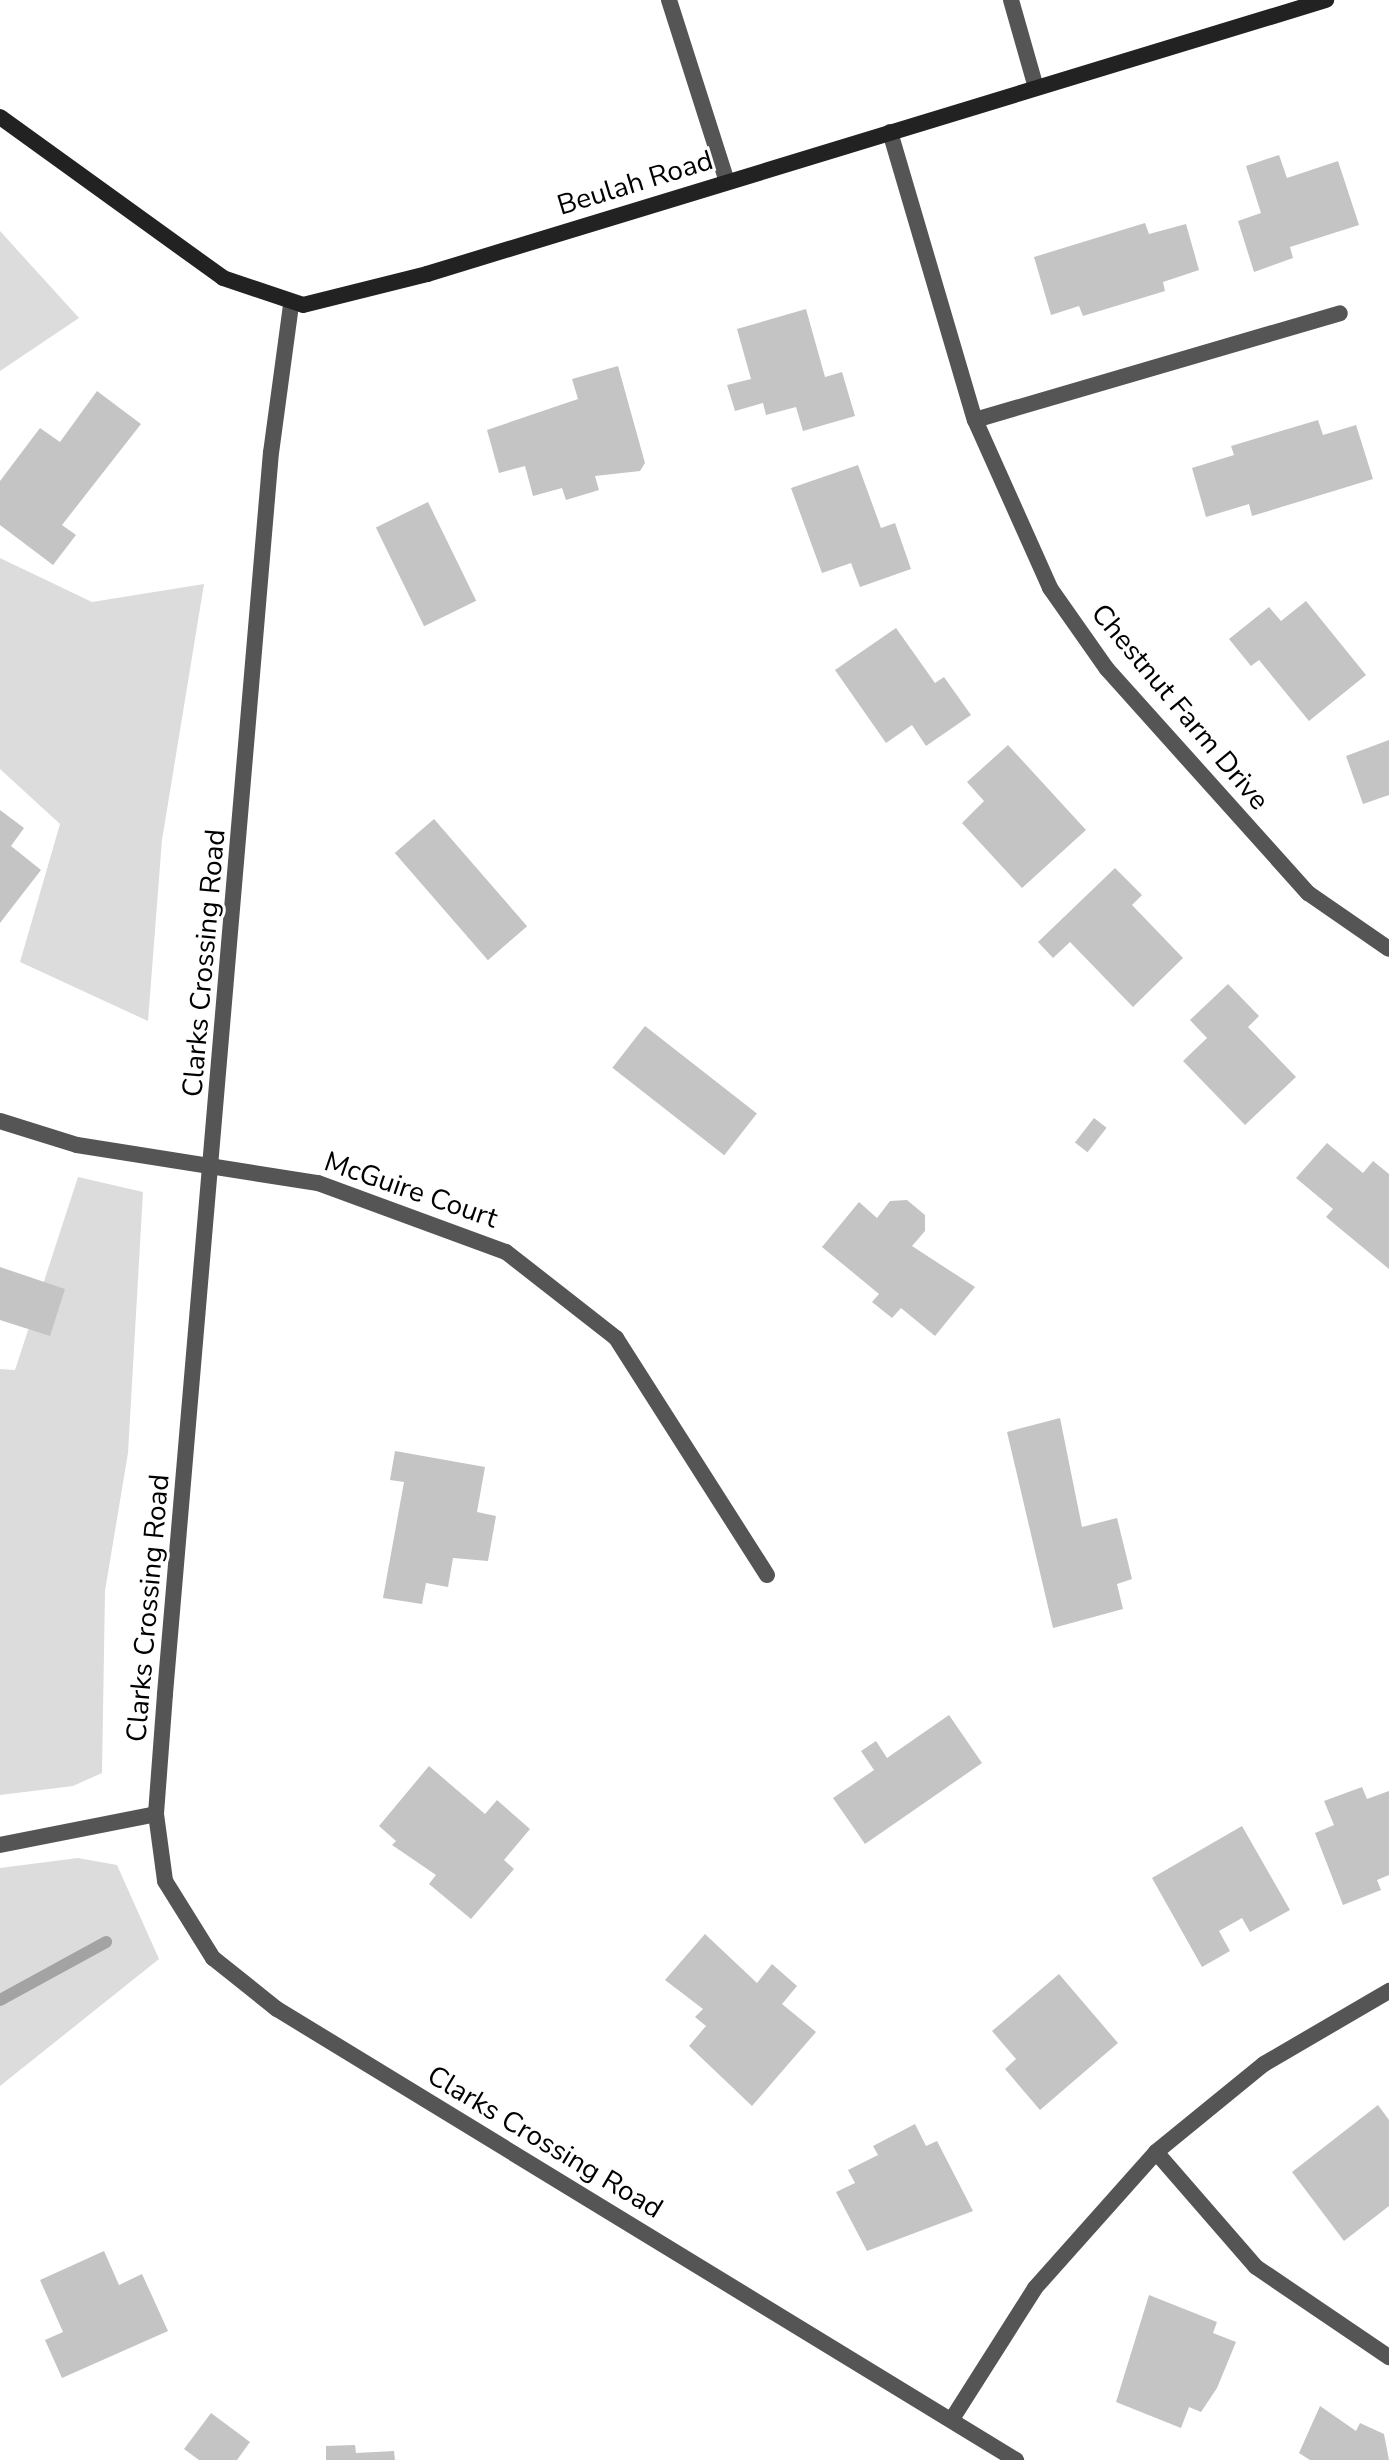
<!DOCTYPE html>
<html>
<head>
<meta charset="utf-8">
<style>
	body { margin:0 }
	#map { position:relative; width:1389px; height:2460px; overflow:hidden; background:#fff; font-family:"Nunito Sans",sans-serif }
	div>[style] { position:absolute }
	.green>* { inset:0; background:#dcdcdc }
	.stream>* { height:12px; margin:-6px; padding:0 6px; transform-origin:6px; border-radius:6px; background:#a3a3a3 }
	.building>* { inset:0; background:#c4c4c4; transform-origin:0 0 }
	.lane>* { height:16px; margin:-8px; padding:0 8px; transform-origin:8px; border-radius:8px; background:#555 }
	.street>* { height:16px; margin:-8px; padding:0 8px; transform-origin:8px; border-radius:8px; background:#555 }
	.secondary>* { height:16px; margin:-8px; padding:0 8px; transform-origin:8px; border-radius:8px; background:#222 }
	span { translate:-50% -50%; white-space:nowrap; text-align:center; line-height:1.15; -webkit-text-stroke:6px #fff; paint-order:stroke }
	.street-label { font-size:28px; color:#000 }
</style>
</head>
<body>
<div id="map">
	<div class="green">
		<div style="clip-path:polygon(0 231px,79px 318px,0 371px)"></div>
		<div style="clip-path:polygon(0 558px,92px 602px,204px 584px,162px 840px,148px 1021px,20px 962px,60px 824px,0 769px)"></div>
		<div style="clip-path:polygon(78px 1177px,143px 1192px,128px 1453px,105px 1591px,102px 1773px,73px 1786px,0 1795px,0 1369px,15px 1370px)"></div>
		<div style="clip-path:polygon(78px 1858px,117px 1865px,159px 1959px,0 2086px,0 1868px)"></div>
	</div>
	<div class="stream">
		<div style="left:0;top:2000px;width:121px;rotate:-28.7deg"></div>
	</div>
	<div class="building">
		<div style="clip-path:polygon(1279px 155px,1287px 178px,1338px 161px,1359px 225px,1290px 247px,1293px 258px,1254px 272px,1238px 221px,1261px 213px,1246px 166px)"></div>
		<div style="clip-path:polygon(1145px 223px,1149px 234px,1186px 224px,1199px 270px,1163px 282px,1165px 291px,1083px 316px,1079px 306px,1051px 315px,1034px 257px)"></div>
		<div style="clip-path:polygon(806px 309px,825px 377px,842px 372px,855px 416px,803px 431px,796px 407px,766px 415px,763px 403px,735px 411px,727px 385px,751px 379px,737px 329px)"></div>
		<div style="clip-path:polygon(618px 366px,645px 463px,640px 471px,595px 476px,599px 490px,566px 500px,562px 488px,533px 496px,525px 466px,499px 473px,487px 430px,578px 399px,572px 379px)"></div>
		<div style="clip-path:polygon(97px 391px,141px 424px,62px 525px,76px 535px,53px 565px,0 525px,0 481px,40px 428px,60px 442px)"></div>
		<div style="clip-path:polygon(1318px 420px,1323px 435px,1356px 425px,1373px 479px,1252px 516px,1249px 504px,1206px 517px,1192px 468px,1234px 455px,1231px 446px)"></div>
		<div style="clip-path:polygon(858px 465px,881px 528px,895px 523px,911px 569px,860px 587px,851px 563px,822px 573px,791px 488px)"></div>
		<div style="left:428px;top:502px;width:110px;height:58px;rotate:64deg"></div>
		<div style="clip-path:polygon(1306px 601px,1366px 675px,1309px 721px,1259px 660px,1251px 666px,1229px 639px,1269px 607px,1281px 621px)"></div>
		<div style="clip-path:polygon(896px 628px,935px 683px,944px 677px,971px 715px,926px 746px,912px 725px,886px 743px,835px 670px)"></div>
		<div style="clip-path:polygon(1389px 740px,1389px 795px,1363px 804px,1346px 756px)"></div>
		<div style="clip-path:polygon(1008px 745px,1086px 830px,1022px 888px,962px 823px,984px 801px,967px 782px)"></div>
		<div style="clip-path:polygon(0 810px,24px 828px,11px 846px,41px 870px,0 923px)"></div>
		<div style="left:434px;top:819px;width:142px;height:52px;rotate:49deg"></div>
		<div style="clip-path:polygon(1115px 868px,1142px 895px,1132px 905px,1183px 958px,1133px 1007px,1070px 942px,1053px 958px,1038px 942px)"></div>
		<div style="clip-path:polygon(1228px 984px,1259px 1016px,1248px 1027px,1296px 1077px,1245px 1125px,1183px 1061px,1207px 1038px,1190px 1020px)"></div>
		<div style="left:645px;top:1026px;width:142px;height:53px;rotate:38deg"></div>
		<div style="left:1094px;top:1118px;width:16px;height:31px;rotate:38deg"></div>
		<div style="clip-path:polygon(1327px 1143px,1363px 1173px,1373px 1161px,1389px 1174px,1389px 1269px,1326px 1217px,1333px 1209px,1296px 1178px)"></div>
		<div style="clip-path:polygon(907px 1200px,925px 1215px,925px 1231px,912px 1246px,975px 1287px,935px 1336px,901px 1308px,892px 1318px,872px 1302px,879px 1294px,822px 1247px,859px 1202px,877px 1218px,890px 1201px)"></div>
		<div style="clip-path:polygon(0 1267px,65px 1289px,50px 1336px,0 1320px)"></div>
		<div style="clip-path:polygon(1060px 1418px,1082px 1527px,1117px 1518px,1132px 1579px,1117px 1584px,1123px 1609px,1053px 1628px,1007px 1432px)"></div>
		<div style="clip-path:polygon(395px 1451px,485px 1467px,477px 1512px,496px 1516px,488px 1561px,453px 1558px,448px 1587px,426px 1583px,422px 1604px,383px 1598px,404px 1482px,390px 1480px)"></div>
		<div style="clip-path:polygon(949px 1715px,982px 1763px,865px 1844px,833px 1798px,874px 1770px,861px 1751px,876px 1741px,887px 1758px)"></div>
		<div style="clip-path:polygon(429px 1766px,485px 1814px,497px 1800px,530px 1829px,504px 1860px,514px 1869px,471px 1919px,429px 1884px,436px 1875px,392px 1845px,396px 1841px,379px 1826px)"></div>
		<div style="clip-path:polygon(1362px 1787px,1367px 1799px,1389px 1791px,1389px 1875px,1377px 1880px,1381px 1890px,1343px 1905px,1315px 1833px,1334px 1825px,1324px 1801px)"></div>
		<div style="clip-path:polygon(1242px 1826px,1290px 1910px,1250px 1932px,1242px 1918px,1219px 1931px,1230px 1951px,1202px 1967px,1152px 1878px)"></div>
		<div style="clip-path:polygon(705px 1934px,757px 1983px,772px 1964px,797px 1986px,782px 2004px,816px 2032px,752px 2106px,689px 2046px,706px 2026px,695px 2017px,703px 2009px,665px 1980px)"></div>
		<div style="clip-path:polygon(1059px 1974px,1118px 2043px,1040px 2110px,1005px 2069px,1016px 2059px,992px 2031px)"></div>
		<div style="clip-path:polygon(1378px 2105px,1389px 2120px,1389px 2206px,1344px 2241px,1292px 2172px)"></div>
		<div style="clip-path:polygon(915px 2124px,926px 2146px,937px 2141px,973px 2211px,867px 2251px,836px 2192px,855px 2183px,848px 2170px,878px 2155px,873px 2146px)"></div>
		<div style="clip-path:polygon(104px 2251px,119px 2285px,142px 2274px,168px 2331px,62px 2378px,45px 2340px,63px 2332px,40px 2280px)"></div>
		<div style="clip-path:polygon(1149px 2295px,1217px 2322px,1213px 2333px,1236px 2342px,1217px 2388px,1201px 2412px,1189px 2407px,1181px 2428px,1116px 2402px)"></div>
		<div style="clip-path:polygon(1320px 2406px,1356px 2431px,1360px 2423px,1384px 2434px,1389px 2460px,1310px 2460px,1299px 2453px)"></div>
		<div style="clip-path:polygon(211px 2413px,250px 2442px,237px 2460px,199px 2460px,184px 2449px)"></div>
		<div style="clip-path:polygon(355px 2445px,356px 2453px,394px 2451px,395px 2460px,326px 2460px,326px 2446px)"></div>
	</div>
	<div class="lane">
		<div style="left:669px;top:0;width:191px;rotate:72.3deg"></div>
		<div style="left:1011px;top:0;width:91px;rotate:74.1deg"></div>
		<div style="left:975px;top:420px;width:380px;rotate:-16.3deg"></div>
		<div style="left:1156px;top:2152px;width:152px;rotate:49deg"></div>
		<div style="left:1256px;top:2267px;width:161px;rotate:34.1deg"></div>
	</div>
	<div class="street">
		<div style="left:890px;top:132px;width:300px;rotate:73.6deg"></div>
		<div style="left:975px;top:420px;width:184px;rotate:65.9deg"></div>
		<div style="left:1050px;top:588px;width:99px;rotate:54.9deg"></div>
		<div style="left:1107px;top:669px;width:301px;rotate:48.1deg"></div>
		<div style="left:1308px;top:893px;width:98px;rotate:34.7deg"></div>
		<div style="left:291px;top:305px;width:148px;rotate:97.7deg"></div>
		<div style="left:271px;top:452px;width:1247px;rotate:94.88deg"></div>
		<div style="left:165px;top:1694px;width:120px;rotate:94.3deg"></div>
		<div style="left:156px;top:1814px;width:68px;rotate:82.3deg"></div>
		<div style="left:165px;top:1881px;width:91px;rotate:58.1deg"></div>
		<div style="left:213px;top:1958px;width:82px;rotate:38.6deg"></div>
		<div style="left:277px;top:2009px;width:866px;rotate:31.4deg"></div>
		<div style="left:0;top:1121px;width:81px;rotate:17.3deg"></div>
		<div style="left:77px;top:1145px;width:244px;rotate:9deg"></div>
		<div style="left:318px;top:1183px;width:200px;rotate:20.2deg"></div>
		<div style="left:506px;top:1252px;width:140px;rotate:38deg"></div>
		<div style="left:616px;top:1338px;width:281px;rotate:57.5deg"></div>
		<div style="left:0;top:1845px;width:159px;rotate:-11.2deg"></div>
		<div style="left:952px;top:2419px;width:155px;rotate:-57.6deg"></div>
		<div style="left:1035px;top:2288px;width:182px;rotate:-48.3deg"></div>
		<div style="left:1156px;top:2152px;width:139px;rotate:-39.2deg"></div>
		<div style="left:1264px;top:2064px;width:145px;rotate:-30.3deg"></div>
	</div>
	<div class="secondary">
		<div style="left:0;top:117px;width:275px;rotate:35.8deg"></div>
		<div style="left:223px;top:278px;width:84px;rotate:18.6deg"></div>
		<div style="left:303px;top:305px;width:128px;rotate:-14deg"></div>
		<div style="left:427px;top:274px;width:940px;rotate:-16.95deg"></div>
	</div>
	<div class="street-label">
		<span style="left:635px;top:183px;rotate:-17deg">Beulah Road</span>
		<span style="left:1180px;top:707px;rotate:50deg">Chestnut Farm Drive</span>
		<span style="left:204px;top:963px;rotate:-85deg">Clarks Crossing Road</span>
		<span style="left:411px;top:1190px;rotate:19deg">McGuire Court</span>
		<span style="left:148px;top:1608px;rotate:-85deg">Clarks Crossing Road</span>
		<span style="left:545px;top:2142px;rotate:31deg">Clarks Crossing Road</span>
	</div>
</div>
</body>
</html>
